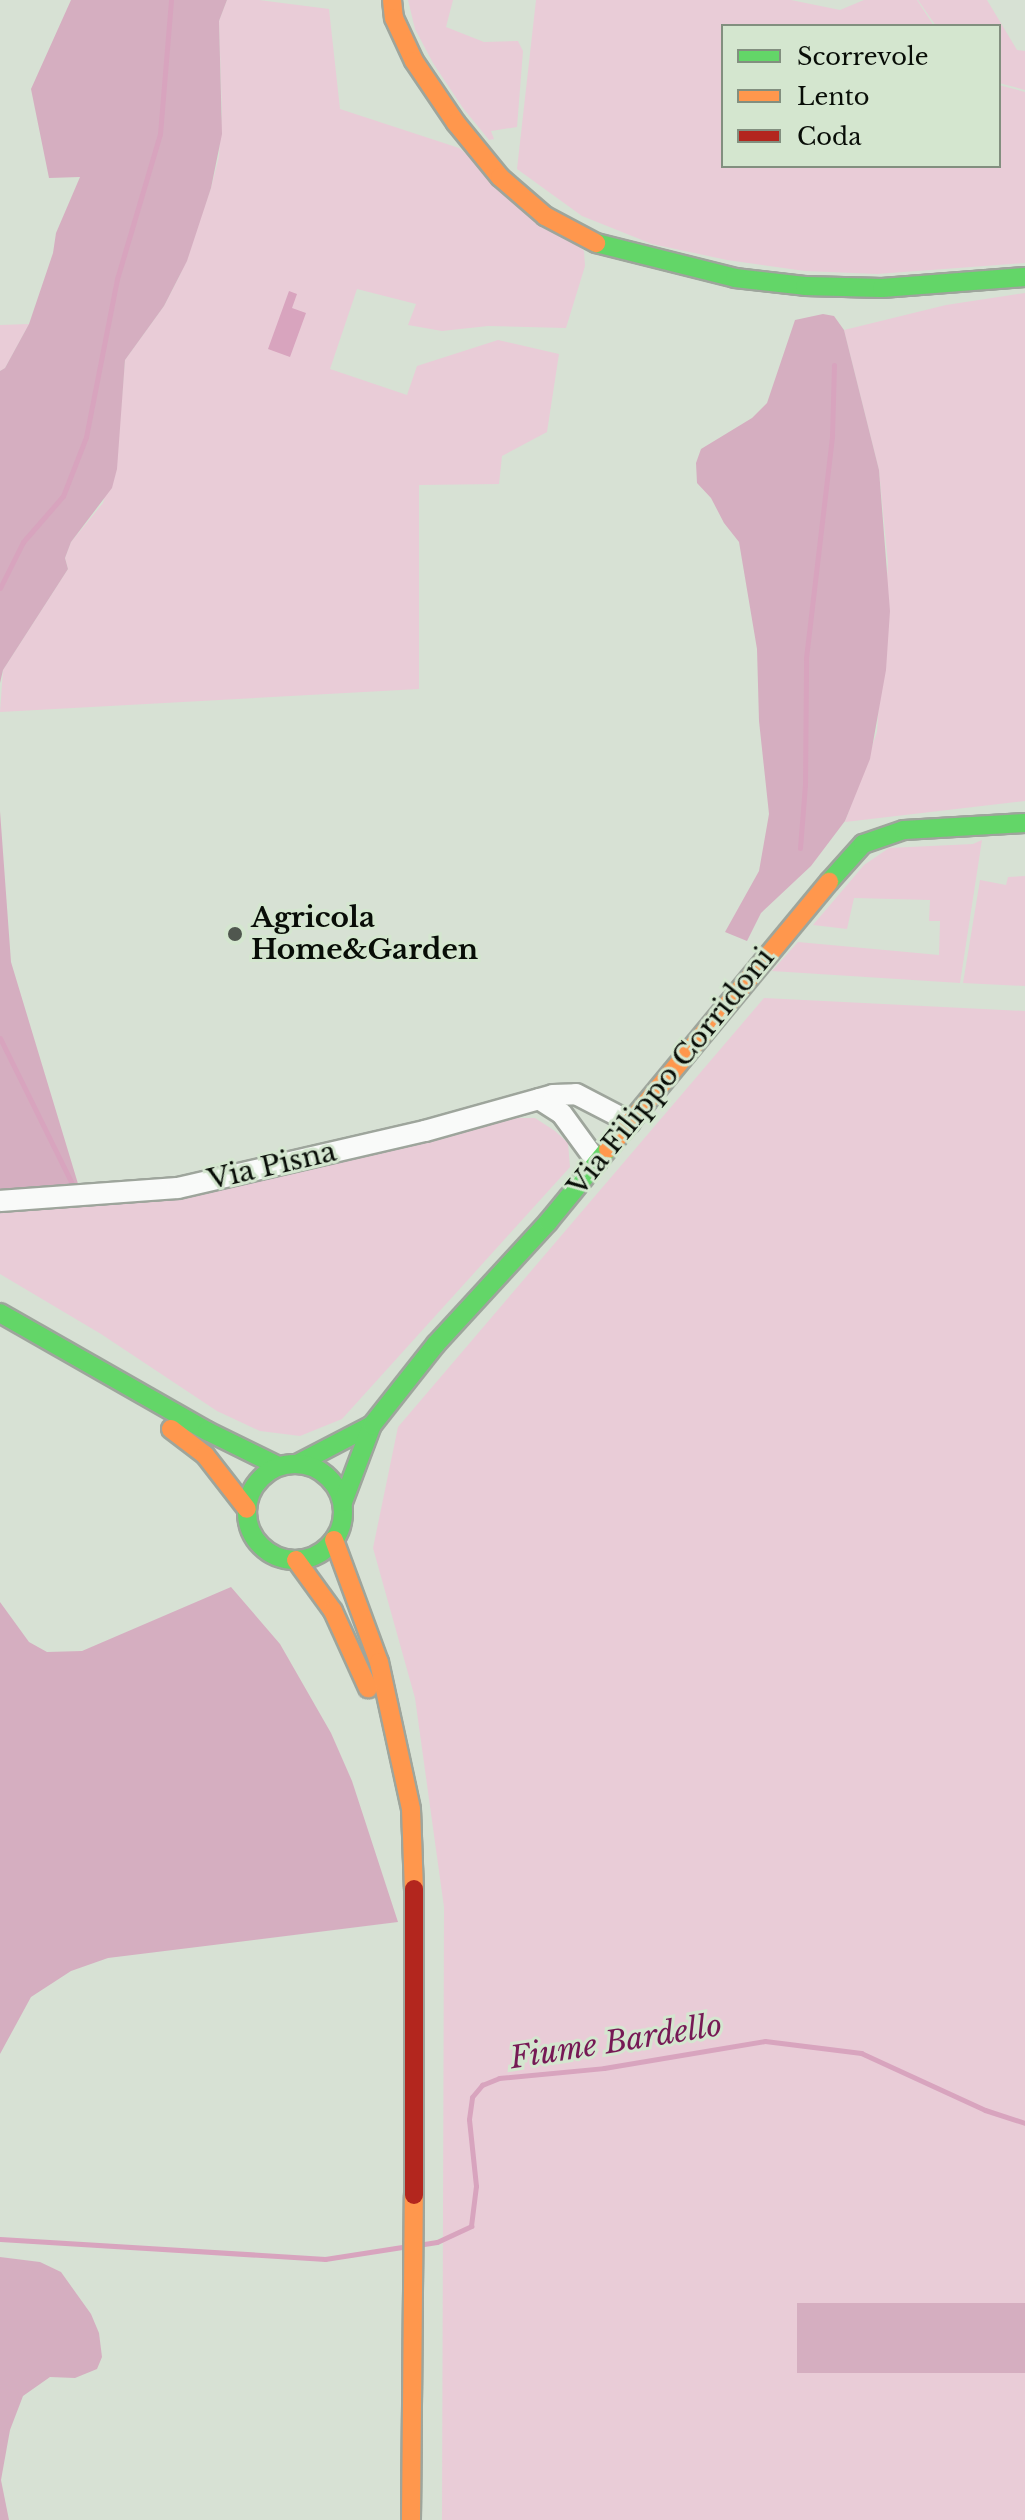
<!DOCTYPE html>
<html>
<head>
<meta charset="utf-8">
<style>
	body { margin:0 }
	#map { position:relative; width:1025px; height:2520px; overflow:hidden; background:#d7e1d4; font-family:"Libre Baskerville",serif }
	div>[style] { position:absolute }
	.green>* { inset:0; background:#e9ccd7 }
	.forest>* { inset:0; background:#d5aec0; transform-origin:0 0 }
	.water>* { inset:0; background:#d8a4be }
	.stream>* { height:5px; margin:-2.5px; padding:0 2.5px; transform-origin:2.5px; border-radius:2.5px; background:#d8a4be }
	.roads { filter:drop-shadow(2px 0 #9ea59c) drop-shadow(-2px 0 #9ea59c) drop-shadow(0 2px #9ea59c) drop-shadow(0 -2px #9ea59c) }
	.street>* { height:20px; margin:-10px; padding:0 10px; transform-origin:10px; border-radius:10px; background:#f9faf9 }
	.fast>* { height:18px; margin:-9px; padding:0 9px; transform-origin:9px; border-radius:9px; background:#63d668 }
	.fast>.ring { margin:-9px; padding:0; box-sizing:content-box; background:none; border:18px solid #63d668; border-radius:50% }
	.slow>* { height:18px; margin:-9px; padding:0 9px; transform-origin:9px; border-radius:9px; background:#ff974d }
	.jam>* { height:18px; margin:-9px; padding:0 9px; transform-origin:9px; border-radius:9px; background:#b3261e }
	.dots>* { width:22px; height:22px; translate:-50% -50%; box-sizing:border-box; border:4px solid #d4e6cf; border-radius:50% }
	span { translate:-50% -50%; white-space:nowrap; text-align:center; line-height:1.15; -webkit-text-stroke:6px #d4e6cf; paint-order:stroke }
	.poi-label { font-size:28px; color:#080d07; font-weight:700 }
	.left { translate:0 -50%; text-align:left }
	.street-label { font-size:28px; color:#080d07 }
	.water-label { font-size:30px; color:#761955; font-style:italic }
	.legend { position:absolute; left:721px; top:24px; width:280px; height:144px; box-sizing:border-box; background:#d4e6cf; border:2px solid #828f7f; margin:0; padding:10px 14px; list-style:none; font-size:24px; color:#080d07 }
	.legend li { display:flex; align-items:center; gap:16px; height:40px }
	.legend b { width:40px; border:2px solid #828f7f }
</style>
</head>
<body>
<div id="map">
	<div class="green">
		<div style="clip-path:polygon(227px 0,259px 0,329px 9px,340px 109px,459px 148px,584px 251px,585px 266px,566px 328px,488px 326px,442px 331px,408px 325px,416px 304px,357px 289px,330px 369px,407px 395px,417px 366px,498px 340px,559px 354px,547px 432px,502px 456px,499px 484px,419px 485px,419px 689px,0 712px,3px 670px,68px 569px,65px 558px,71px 542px,103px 503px,118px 444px,125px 360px,164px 306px,180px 275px,211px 188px,219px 156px,222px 112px,219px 21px)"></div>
		<div style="clip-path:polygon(408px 0,453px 0,446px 27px,484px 42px,518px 41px,523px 51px,517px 127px,491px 131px,494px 139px,489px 140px,463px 108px,433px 63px,415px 29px)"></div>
		<div style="clip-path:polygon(536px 0,791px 0,840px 10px,864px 0,917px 0,934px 26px,723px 26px,723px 166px,999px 166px,999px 85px,1025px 92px,1025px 263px,877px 274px,805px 271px,727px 260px,652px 244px,582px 216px,517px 169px)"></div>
		<div style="clip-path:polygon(918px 0,987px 0,1017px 50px,1025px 51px,1025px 90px,999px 83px,999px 26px,936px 26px)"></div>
		<div style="clip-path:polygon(1025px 293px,1025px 801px,845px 822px,877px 732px,888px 563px,879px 470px,844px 330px,946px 305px)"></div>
		<div style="clip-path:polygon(29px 324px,5px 368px,0 371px,0 325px)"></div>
		<div style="clip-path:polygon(982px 840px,960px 983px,772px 971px,798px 942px,939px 955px,940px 921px,929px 921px,930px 900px,854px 898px,847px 929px,813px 925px,864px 865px,889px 848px,973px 844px)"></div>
		<div style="clip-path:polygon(1025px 876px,1025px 986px,963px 983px,980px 880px,1006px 885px,1008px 877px)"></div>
		<div style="clip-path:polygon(764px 998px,1025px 1011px,1025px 2520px,442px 2520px,444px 1907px,415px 1698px,373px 1548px,398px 1427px)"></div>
		<div style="clip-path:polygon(504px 1118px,535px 1118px,555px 1131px,568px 1143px,570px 1167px,342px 1419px,300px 1436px,260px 1431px,217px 1411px,101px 1334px,0 1274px,0 1206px,201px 1195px)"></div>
	</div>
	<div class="forest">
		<div style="clip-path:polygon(71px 0,227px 0,219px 21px,222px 134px,211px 188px,187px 261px,164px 306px,125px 360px,117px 469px,112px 488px,71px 542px,65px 558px,68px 569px,3px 670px,0 683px,0 371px,5px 368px,29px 324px,53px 253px,56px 233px,80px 177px,49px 178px,31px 89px)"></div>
		<div style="clip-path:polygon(823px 314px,834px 316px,844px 330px,879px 470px,890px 611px,886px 670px,870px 759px,845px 821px,811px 866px,761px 913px,747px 941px,725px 932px,759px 871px,769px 814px,759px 721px,757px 649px,739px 542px,724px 523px,711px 498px,697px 483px,696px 463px,701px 449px,752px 418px,767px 403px,795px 320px)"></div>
		<div style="clip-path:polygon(0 811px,11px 962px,79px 1187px,0 1189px)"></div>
		<div style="clip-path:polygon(231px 1587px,280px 1644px,331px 1733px,352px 1781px,398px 1922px,108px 1958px,71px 1971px,31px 1997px,0 2054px,0 1602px,29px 1642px,47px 1652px,82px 1651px)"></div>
		<div style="clip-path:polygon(0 2257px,40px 2262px,61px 2272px,91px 2314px,99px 2333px,102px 2357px,97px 2369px,75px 2378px,50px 2377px,23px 2396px,10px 2430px,1px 2480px,9px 2520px,0 2520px)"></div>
		<div style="left:1025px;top:2303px;width:70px;height:228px;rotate:90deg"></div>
	</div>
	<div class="water">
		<div style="clip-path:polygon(289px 291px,297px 294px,292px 308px,306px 313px,290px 357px,268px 349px)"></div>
	</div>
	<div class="stream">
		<div style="left:0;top:588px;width:51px;rotate:-63.4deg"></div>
		<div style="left:23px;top:542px;width:61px;rotate:-49deg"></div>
		<div style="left:63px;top:496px;width:63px;rotate:-68.7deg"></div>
		<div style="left:86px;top:437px;width:161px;rotate:-78.9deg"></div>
		<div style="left:117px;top:279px;width:151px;rotate:-73.5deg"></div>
		<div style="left:160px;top:134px;width:134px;rotate:-85.3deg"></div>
		<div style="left:800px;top:848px;width:63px;rotate:-85.5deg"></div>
		<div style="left:805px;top:785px;width:127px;rotate:-89.5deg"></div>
		<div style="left:806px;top:658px;width:224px;rotate:-83.3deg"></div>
		<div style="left:832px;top:436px;width:71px;rotate:-88.4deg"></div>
		<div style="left:0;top:1038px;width:167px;rotate:63.7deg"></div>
		<div style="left:0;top:2239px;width:326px;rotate:3.5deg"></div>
		<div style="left:325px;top:2259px;width:78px;rotate:-8.9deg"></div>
		<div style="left:424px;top:2244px;width:13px;rotate:-9deg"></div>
		<div style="left:437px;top:2242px;width:38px;rotate:-25deg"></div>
		<div style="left:471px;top:2226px;width:40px;rotate:-82.9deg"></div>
		<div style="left:476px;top:2186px;width:67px;rotate:-96deg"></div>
		<div style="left:469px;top:2119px;width:22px;rotate:-82deg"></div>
		<div style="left:472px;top:2097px;width:16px;rotate:-50deg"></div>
		<div style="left:482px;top:2085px;width:18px;rotate:-22deg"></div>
		<div style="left:499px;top:2078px;width:105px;rotate:-5.4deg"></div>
		<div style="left:604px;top:2068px;width:163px;rotate:-9.5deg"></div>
		<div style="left:765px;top:2041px;width:97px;rotate:7.1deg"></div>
		<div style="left:861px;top:2053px;width:136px;rotate:24.7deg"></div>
		<div style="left:985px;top:2110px;width:42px;rotate:18deg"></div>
	</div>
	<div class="roads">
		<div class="street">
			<div style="left:539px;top:1099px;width:27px;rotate:33deg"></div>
			<div style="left:562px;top:1114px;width:59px;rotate:53.9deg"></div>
			<div style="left:0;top:1201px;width:178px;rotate:-4.2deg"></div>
			<div style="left:178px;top:1188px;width:253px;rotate:-13deg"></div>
			<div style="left:425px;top:1131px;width:133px;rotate:-15.7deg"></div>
			<div style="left:553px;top:1095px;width:23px;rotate:-2deg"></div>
			<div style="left:576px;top:1094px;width:61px;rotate:27.4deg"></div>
		</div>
		<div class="fast">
			<div style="left:596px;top:243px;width:143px;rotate:14.1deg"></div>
			<div style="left:735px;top:278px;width:70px;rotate:6.5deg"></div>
			<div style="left:805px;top:286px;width:77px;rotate:1.5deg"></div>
			<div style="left:882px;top:288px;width:143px;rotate:-4.4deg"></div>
			<div style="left:829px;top:882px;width:51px;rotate:-48.2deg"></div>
			<div style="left:863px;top:844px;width:43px;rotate:-18.9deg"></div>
			<div style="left:904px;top:830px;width:121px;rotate:-3.3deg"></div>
			<div style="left:0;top:1313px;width:238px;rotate:29.7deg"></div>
			<div style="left:207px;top:1431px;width:79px;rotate:26.2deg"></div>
			<div style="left:299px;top:1463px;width:82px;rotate:-27.5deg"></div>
			<div class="ring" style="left:247px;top:1464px;width:78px;height:78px"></div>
			<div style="left:343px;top:1502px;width:82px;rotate:-69.4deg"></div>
			<div style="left:372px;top:1425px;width:103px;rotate:-51.7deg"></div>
			<div style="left:436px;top:1344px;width:166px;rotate:-47.4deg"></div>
			<div style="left:548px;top:1222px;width:94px;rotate:-50.6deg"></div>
		</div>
		<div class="slow">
			<div style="left:392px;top:0;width:18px;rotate:84deg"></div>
			<div style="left:394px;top:18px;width:47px;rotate:65.1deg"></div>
			<div style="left:414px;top:61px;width:75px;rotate:55.9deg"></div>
			<div style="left:456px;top:123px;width:70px;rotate:50.8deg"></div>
			<div style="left:500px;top:177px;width:60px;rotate:40.9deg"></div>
			<div style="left:545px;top:216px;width:58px;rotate:27.9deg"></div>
			<div style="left:608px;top:1149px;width:347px;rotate:-50.4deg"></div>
			<div style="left:171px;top:1429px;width:43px;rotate:37.4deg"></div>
			<div style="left:205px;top:1455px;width:68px;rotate:52.1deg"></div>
			<div style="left:334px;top:1540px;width:130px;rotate:69.8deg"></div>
			<div style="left:379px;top:1662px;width:150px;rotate:77.7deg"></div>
			<div style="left:411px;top:1809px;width:80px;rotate:87.9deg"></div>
			<div style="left:296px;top:1560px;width:63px;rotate:54deg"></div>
			<div style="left:333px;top:1611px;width:85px;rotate:65.6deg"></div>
			<div style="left:411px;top:2520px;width:325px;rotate:-89.5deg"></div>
		</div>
		<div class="jam">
			<div style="left:414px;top:2195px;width:306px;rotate:-90deg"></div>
		</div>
	</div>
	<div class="dots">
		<div style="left:235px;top:934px;background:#50574f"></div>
	</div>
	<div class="poi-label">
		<span class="left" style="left:251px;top:934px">Agricola<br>Home&amp;Garden</span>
	</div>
	<div class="street-label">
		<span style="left:671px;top:1072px;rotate:-51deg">Via Filippo Corridoni</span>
		<span style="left:272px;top:1166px;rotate:-13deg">Via Pisna</span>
	</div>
	<div class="water-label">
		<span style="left:616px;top:2042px;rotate:-9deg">Fiume Bardello</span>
	</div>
	<ul class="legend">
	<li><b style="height:10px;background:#63d668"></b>Scorrevole</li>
	<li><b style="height:10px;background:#ff974d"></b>Lento</li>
	<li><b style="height:10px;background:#b3261e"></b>Coda</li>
	</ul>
</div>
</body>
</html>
